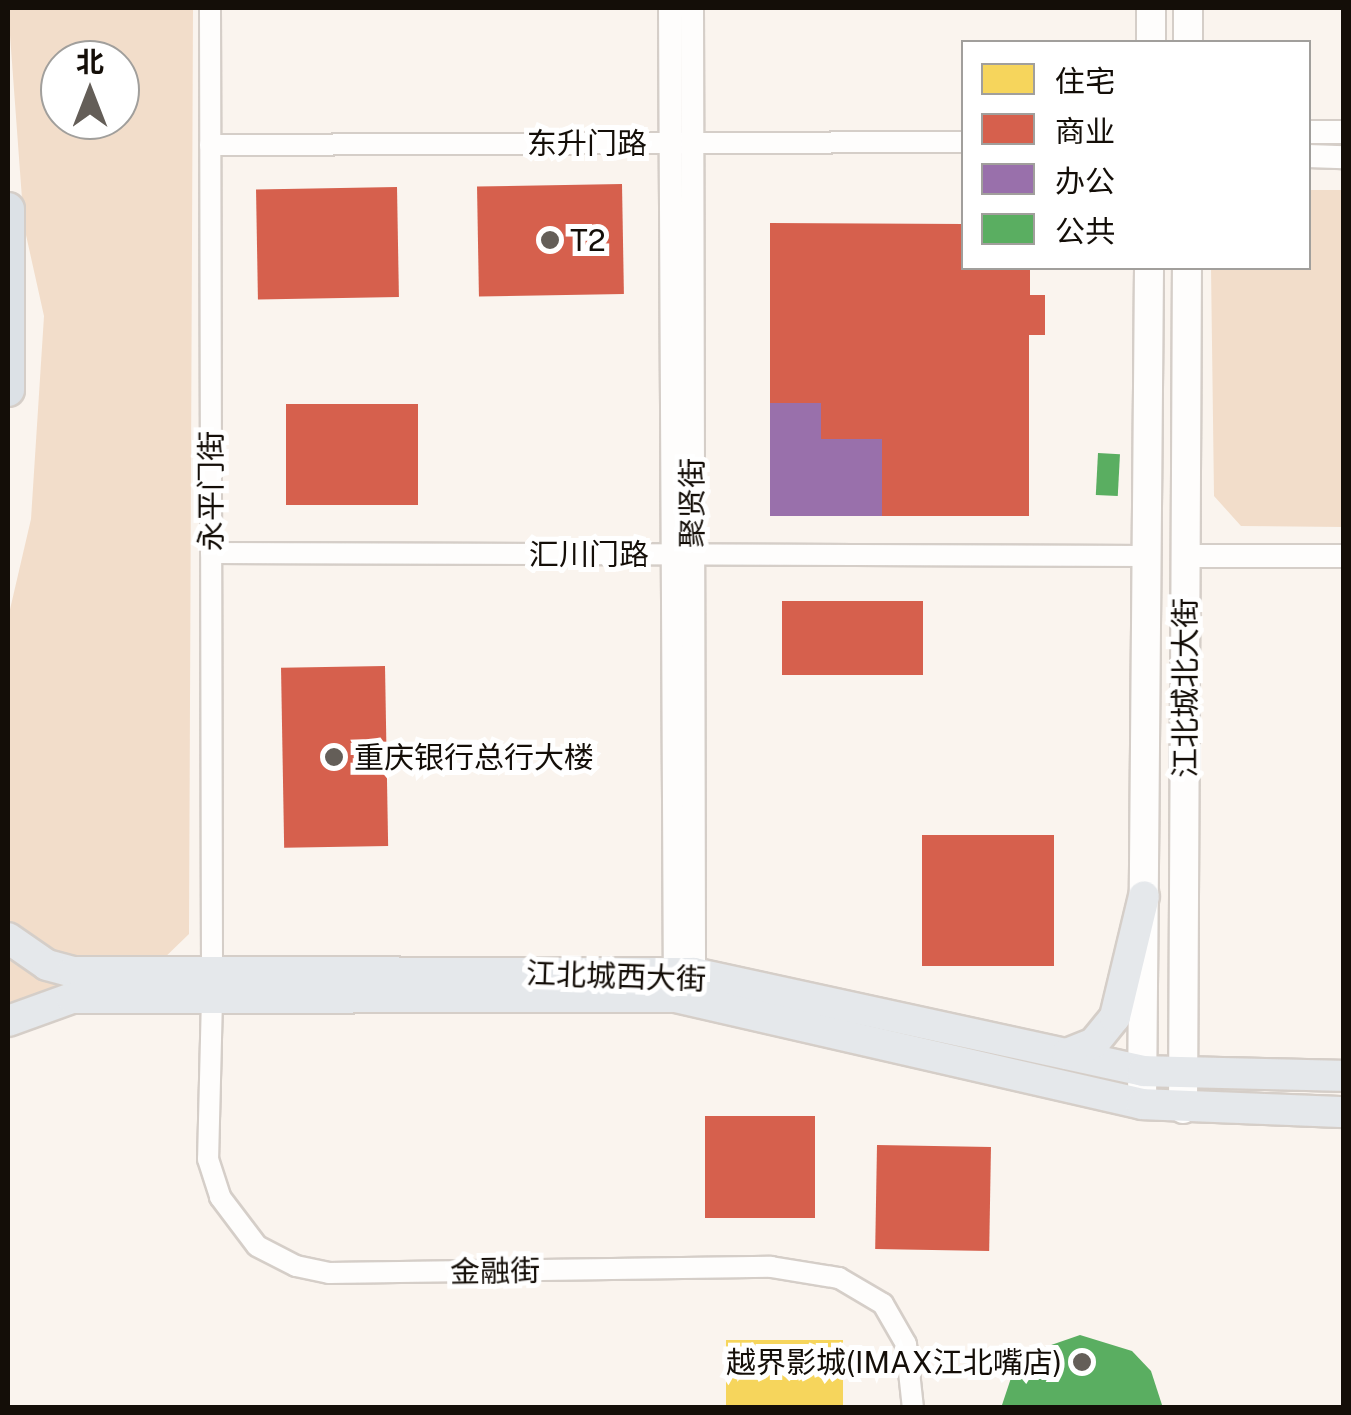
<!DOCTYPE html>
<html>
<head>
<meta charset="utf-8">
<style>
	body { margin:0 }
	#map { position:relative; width:1351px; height:1415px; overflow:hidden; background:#faf4ee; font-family:"Public Sans","Noto Sans SC",sans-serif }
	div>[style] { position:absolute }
	.green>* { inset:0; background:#f2ddca }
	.homes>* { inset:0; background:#f6d55c; transform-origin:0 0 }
	.shops>* { inset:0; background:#d6604d; transform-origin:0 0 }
	.offices>* { inset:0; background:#9970ab }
	.public>* { inset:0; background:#5aae61; transform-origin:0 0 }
	.roads { filter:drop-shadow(2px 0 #d5cec8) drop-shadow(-2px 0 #d5cec8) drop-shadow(0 2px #d5cec8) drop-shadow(0 -2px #d5cec8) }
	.minor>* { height:20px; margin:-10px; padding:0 10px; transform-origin:10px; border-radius:10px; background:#fefdfc }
	.tertiary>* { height:22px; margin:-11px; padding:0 11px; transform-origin:11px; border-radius:11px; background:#fefdfc }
	.secondary>* { height:28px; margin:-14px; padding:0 14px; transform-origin:14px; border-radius:14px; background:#fefdfc }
	.primary>* { height:30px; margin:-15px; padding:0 15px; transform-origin:15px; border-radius:15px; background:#e5e8eb }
	.trunk>* { height:32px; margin:-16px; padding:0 16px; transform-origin:16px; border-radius:16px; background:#dce1e6 }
	.dots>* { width:28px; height:28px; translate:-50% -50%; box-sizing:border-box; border:5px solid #fff; border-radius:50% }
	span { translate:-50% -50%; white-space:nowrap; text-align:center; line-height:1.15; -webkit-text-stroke:10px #fff; paint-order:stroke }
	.street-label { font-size:30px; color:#140e08 }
	.poi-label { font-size:30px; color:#140e08 }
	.left { translate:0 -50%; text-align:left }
	.right { translate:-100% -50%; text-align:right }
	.frame { position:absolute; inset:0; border:10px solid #140e08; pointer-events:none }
	.legend { position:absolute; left:961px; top:40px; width:350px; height:230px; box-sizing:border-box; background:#fff; border:2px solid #a19f9c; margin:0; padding:12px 18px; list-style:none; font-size:30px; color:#140e08 }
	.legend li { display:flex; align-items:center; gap:20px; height:50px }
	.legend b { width:50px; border:2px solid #a19f9c }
	.north { position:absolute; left:40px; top:40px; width:100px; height:100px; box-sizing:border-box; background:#fff; border:2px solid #a19f9c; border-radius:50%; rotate:0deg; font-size:28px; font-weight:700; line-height:40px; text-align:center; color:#140e08 }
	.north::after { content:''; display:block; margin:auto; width:35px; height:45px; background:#645e58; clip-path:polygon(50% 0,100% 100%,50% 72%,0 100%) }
</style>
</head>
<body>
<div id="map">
	<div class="green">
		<div style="clip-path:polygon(evenodd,8px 8px,193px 8px,189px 934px,159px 963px,71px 958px,40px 949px,8px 922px,8px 618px,31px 519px,44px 316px,24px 226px,8px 8px,60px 60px,120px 60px,120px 120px,60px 120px,60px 60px)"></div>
		<div style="clip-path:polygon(1309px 190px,1343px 190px,1343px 527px,1241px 526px,1214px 496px,1211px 268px,1308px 268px)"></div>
		<div style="clip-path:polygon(8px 953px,61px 982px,62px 985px,8px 1007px)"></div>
	</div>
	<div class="homes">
		<div style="left:843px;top:1340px;width:68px;height:117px;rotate:90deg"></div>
	</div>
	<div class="shops">
		<div style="left:622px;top:184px;width:110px;height:145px;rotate:89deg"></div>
		<div style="left:397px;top:187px;width:110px;height:141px;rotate:89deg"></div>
		<div style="clip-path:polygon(770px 223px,964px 224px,964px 268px,1030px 268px,1030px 295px,1045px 295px,1045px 335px,1029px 335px,1029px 516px,882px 516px,882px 439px,821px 439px,821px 403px,770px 403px)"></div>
		<div style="left:418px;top:404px;width:101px;height:132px;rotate:90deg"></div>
		<div style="left:923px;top:601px;width:74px;height:141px;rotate:90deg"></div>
		<div style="left:385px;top:666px;width:180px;height:104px;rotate:89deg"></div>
		<div style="left:1054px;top:835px;width:131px;height:132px;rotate:90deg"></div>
		<div style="left:705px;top:1116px;width:110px;height:102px"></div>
		<div style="left:877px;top:1145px;width:114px;height:104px;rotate:1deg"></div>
	</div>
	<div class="offices">
		<div style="clip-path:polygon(770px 403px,821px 403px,821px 439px,882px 439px,882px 516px,770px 516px)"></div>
	</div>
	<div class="public">
		<div style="left:1098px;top:453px;width:22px;height:42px;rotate:3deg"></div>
		<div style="clip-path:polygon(1080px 1335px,1132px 1351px,1151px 1371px,1163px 1408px,1001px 1408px,1013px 1372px,1031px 1352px)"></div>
	</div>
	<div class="roads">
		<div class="minor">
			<div style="left:210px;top:8px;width:966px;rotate:89.88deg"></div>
			<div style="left:210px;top:145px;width:754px;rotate:-0.23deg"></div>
			<div style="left:211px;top:553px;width:936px;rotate:0.18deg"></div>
			<div style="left:212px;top:998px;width:161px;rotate:91.4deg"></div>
			<div style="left:208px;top:1159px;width:40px;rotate:72deg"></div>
			<div style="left:220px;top:1197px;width:61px;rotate:52.9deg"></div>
			<div style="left:257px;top:1246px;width:44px;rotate:27.1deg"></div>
			<div style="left:296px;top:1266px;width:34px;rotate:12deg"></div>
			<div style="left:329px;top:1273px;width:442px;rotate:-0.8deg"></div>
			<div style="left:771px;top:1267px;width:69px;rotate:9.2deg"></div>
			<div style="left:839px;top:1278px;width:51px;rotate:30.6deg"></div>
			<div style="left:883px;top:1304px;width:46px;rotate:60.1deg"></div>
			<div style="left:906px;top:1344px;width:64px;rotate:83.8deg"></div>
		</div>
		<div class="tertiary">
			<div style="left:670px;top:8px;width:981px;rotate:89.71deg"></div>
			<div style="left:692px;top:8px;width:977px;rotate:89.88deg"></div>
			<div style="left:1308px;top:132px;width:36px"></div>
			<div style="left:1308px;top:156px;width:36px;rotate:2deg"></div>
			<div style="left:1186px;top:556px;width:158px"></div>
		</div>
		<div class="secondary">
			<div style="left:1151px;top:42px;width:34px;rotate:-90deg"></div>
			<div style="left:1188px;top:42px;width:34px;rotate:-90deg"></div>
			<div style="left:1142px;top:1104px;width:836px;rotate:-89.52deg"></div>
			<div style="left:1183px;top:1109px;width:841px;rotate:-89.73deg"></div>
		</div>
		<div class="primary">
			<div style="left:8px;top:938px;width:47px;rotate:34.7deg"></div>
			<div style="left:47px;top:965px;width:27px;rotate:15deg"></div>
			<div style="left:73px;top:972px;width:621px;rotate:0.09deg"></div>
			<div style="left:694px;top:973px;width:460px;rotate:12.3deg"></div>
			<div style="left:1143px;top:1071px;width:201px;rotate:1.4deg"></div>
			<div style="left:8px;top:1021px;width:68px;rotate:-19.8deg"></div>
			<div style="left:72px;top:998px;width:603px;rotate:-0.1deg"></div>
			<div style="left:675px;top:997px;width:479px;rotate:12.9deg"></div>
			<div style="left:1142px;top:1104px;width:202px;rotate:2.3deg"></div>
			<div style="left:1067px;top:1054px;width:29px;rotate:-22deg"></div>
			<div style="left:1094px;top:1043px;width:33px;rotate:-51deg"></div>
			<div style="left:1115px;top:1017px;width:124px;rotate:-76.5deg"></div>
		</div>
		<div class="trunk">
			<div style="left:8px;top:209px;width:181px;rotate:90deg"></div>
		</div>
	</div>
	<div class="dots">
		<div style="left:550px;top:240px;background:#645e58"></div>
		<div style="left:334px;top:757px;background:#645e58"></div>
		<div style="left:1082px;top:1362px;background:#645e58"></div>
	</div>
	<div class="street-label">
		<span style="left:587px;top:143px">东升门路</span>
		<span style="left:211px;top:491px;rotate:-90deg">永平门街</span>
		<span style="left:692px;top:503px;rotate:-90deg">聚贤街</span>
		<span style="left:589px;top:554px">汇川门路</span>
		<span style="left:1185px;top:688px;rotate:-90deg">江北城北大街</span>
		<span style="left:616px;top:976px;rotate:2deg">江北城西大街</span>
		<span style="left:495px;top:1271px;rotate:-1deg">金融街</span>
	</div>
	<div class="poi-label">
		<span class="left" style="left:570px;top:240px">T2</span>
		<span class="left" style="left:354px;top:757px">重庆银行总行大楼</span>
		<span class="right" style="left:1062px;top:1362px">越界影城(IMAX江北嘴店)</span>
	</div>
	<div class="frame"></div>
	<ul class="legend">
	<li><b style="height:28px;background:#f6d55c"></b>住宅</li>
	<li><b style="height:28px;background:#d6604d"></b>商业</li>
	<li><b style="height:28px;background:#9970ab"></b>办公</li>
	<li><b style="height:28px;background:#5aae61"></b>公共</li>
	</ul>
	<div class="north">北</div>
</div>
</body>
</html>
